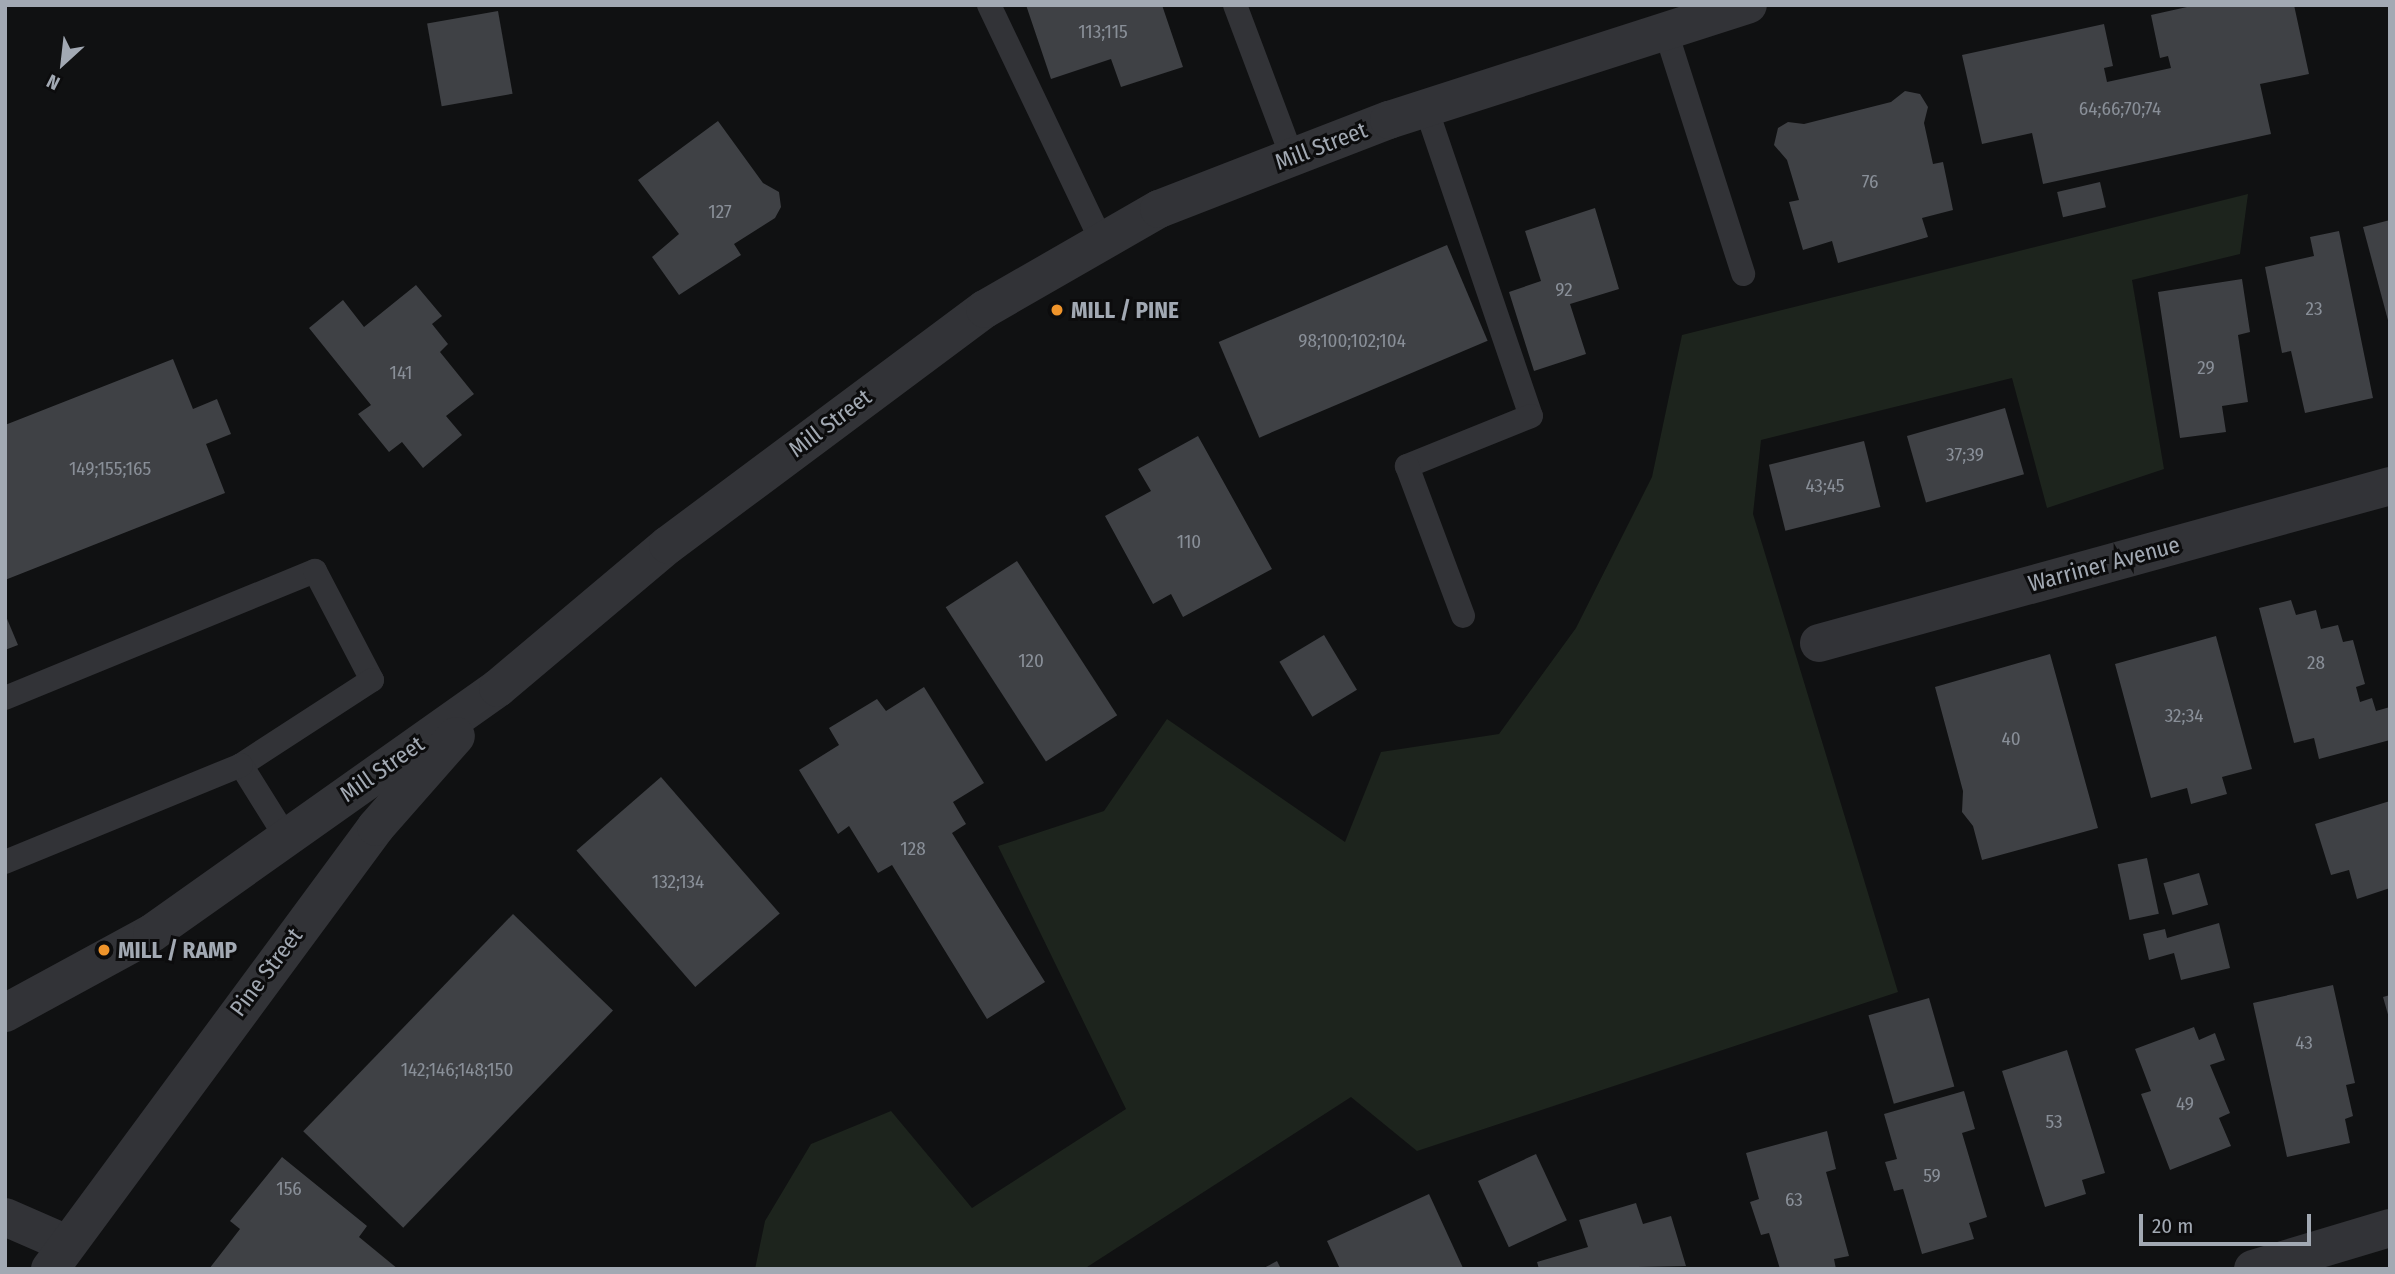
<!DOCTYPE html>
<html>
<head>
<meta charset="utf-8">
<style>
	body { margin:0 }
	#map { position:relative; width:2395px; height:1274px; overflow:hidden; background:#101112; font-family:"Fira Sans Condensed",sans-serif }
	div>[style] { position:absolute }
	.green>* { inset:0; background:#1d241d }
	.building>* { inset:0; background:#3f4145; transform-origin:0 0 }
	.service>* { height:24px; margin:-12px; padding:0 12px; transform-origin:12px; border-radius:12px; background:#323337 }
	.minor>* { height:38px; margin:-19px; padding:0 19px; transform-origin:19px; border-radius:19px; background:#323337 }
	.tertiary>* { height:38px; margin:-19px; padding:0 19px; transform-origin:19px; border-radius:19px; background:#323337 }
	.dots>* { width:19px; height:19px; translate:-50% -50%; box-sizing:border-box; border:4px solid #0c0c0d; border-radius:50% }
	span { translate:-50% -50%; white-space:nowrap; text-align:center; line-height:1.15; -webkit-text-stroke:6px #0c0c0d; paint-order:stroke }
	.number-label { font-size:19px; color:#898f98 }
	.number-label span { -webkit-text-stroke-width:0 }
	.street-label { font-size:23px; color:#a2a9b3 }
	.poi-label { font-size:23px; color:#a2a9b3; font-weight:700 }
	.left { translate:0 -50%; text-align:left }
	.frame { position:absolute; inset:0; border:7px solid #a2a9b3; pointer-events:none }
	.north { position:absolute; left:28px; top:28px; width:70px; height:70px; -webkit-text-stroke:5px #0c0c0d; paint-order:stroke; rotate:207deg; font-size:19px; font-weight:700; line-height:28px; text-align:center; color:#a2a9b3 }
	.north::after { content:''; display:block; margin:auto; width:24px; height:32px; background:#a2a9b3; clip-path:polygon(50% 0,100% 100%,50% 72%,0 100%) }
	.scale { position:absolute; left:2139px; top:1214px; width:172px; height:32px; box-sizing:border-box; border:4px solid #a2a9b3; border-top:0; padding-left:9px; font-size:21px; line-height:24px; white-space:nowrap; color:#a2a9b3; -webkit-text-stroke:5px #0c0c0d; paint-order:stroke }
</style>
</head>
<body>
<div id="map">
	<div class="green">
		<div style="clip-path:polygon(2248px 194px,2240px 254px,2132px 280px,2164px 469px,2047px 508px,2012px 378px,1761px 440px,1753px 514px,1898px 992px,1417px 1151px,1351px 1097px,1084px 1269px,755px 1269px,765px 1221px,811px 1144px,891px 1111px,972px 1208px,1126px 1109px,998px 846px,1104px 811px,1167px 719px,1345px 842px,1381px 752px,1499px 734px,1576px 628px,1652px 477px,1682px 335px)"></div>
	</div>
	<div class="building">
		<div style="clip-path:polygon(1026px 5px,1162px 5px,1183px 67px,1121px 87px,1111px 59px,1051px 79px)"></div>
		<div style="clip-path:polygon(2196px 5px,2294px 5px,2309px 74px,2260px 84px,2271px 134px,2043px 184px,2032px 133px,1982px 144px,1962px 55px,2104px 24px,2113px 66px,2104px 68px,2107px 82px,2171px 68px,2168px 56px,2160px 58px,2151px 15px)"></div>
		<div style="left:498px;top:11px;width:84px;height:72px;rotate:80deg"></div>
		<div style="clip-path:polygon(1905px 91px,1920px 94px,1928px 107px,1924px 123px,1933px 164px,1943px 162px,1953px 210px,1922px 218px,1928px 237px,1838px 263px,1832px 241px,1803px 250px,1789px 202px,1799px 200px,1787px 160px,1774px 145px,1778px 128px,1788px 122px,1804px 124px,1891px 102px)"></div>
		<div style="clip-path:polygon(718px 121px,763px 183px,779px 192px,781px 207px,775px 218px,734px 244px,741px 255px,679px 295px,652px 257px,679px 234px,638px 180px)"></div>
		<div style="left:2100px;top:182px;width:26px;height:44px;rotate:77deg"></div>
		<div style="clip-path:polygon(1595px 208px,1619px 289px,1570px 304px,1586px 354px,1534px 371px,1509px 292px,1541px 281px,1525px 231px)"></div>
		<div style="clip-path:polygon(2390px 220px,2390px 324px,2389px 324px,2363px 227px)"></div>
		<div style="clip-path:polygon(2339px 231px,2373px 398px,2305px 413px,2291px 351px,2282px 353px,2265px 267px,2314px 256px,2310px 237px)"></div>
		<div style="left:1447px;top:245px;width:104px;height:248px;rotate:67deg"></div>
		<div style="clip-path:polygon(2242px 279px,2250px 332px,2238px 335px,2248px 402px,2222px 406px,2226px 432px,2180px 438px,2158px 292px)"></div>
		<div style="clip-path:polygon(416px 285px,442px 316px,432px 324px,448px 344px,440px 352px,474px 394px,446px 416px,462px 435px,423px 468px,402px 442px,389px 452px,358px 414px,371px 405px,309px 328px,343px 300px,364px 327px)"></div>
		<div style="clip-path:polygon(173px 359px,193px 409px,217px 399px,231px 434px,206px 444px,225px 493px,5px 580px,5px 425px)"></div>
		<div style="left:2005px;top:408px;width:69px;height:102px;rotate:74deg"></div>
		<div style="clip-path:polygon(1198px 436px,1272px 569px,1183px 617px,1171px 594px,1153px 604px,1105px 516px,1151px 491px,1138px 469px)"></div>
		<div style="left:1864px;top:441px;width:68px;height:98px;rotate:76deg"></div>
		<div style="left:1017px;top:561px;width:184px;height:85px;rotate:57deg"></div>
		<div style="clip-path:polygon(2291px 600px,2296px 615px,2316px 610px,2321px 629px,2338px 625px,2343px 642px,2353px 640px,2365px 684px,2356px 687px,2360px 702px,2372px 698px,2376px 711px,2390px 707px,2390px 740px,2319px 759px,2314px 738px,2294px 743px,2259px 608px)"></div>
		<div style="clip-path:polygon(5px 614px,18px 645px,5px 650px)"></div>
		<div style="left:1324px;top:635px;width:64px;height:52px;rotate:59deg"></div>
		<div style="clip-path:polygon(2216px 636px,2252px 769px,2222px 777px,2227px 794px,2191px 804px,2187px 788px,2151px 798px,2115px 664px)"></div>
		<div style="clip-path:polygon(2050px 654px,2098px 828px,1982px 860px,1973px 826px,1962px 812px,1963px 791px,1935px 687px)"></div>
		<div style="clip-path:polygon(924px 687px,984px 783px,953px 802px,966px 824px,952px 833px,1045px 982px,987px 1019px,892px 865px,878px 873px,849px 826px,838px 834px,799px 770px,839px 745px,829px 728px,877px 699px,886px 711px)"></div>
		<div style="left:661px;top:777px;width:181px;height:112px;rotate:49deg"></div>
		<div style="clip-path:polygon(2390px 801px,2390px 888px,2357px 899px,2349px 870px,2331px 875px,2315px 824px)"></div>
		<div style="left:2147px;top:858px;width:57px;height:30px;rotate:78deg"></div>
		<div style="left:2199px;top:873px;width:33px;height:37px;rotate:74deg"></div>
		<div style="left:513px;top:914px;width:139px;height:302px;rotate:44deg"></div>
		<div style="clip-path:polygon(2219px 923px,2230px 968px,2181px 980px,2174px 953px,2149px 960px,2143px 934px,2165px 929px,2167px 938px)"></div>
		<div style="clip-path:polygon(2333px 985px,2355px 1083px,2346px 1085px,2353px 1116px,2345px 1119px,2350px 1143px,2287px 1157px,2253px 1003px)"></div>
		<div style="clip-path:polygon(2390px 995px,2390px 1018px,2389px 1018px,2383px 997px)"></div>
		<div style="left:1929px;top:998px;width:92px;height:63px;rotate:74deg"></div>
		<div style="clip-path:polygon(2194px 1027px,2199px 1040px,2215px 1033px,2225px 1060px,2210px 1065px,2230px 1113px,2219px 1118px,2231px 1146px,2170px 1170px,2141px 1094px,2151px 1091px,2135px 1049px)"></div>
		<div style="clip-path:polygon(2067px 1050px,2105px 1173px,2082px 1180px,2086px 1194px,2045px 1207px,2002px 1071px)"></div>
		<div style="clip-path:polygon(1964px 1091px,1975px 1129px,1962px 1133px,1987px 1217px,1969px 1223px,1974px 1239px,1922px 1254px,1903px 1189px,1894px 1191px,1885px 1162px,1897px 1159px,1884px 1114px)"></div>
		<div style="clip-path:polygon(1827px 1131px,1836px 1169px,1826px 1172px,1849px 1256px,1834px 1259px,1836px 1269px,1780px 1269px,1769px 1233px,1761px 1235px,1750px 1202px,1759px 1199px,1746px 1153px)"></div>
		<div style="left:1536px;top:1154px;width:73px;height:64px;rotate:65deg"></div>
		<div style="clip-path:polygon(282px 1157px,367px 1226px,359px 1237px,398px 1269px,209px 1269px,240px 1229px,230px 1221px)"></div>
		<div style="clip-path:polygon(1429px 1194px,1463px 1268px,1340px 1269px,1327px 1241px)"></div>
		<div style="clip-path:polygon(1636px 1203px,1643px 1224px,1671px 1216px,1686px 1266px,1539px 1269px,1537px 1262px,1588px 1247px,1579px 1220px)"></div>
		<div style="clip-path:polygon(1277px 1261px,1281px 1269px,1262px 1269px)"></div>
	</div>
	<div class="service">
		<div style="left:989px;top:5px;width:263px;rotate:64.5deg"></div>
		<div style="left:1235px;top:5px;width:162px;rotate:69.4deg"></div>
		<div style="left:1666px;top:32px;width:254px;rotate:72.3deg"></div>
		<div style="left:1426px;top:108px;width:325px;rotate:71.2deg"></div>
		<div style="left:1531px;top:416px;width:134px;rotate:158deg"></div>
		<div style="left:1407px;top:466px;width:160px;rotate:69.5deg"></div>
		<div style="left:5px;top:698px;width:335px;rotate:-22.3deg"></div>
		<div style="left:315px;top:571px;width:123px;rotate:62.4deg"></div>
		<div style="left:372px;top:680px;width:156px;rotate:147deg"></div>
		<div style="left:241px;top:765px;width:85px;rotate:58deg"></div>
		<div style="left:5px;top:862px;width:255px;rotate:-22.3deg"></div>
	</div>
	<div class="minor">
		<div style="left:1819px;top:643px;width:592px;rotate:-15.37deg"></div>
		<div style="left:2253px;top:1269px;width:143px;rotate:-16.7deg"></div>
	</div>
	<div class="tertiary">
		<div style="left:5px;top:1013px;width:167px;rotate:-28.6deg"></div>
		<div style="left:152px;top:933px;width:424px;rotate:-35.3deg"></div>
		<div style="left:498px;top:688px;width:222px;rotate:-40.1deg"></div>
		<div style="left:668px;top:545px;width:395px;rotate:-36.7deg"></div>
		<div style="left:985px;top:309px;width:201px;rotate:-29.9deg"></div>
		<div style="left:1159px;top:209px;width:247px;rotate:-21.2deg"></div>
		<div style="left:1389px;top:120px;width:377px;rotate:-17.8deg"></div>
		<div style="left:5px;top:1217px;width:68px;rotate:23.5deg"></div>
		<div style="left:50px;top:1269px;width:549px;rotate:-53.59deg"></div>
		<div style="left:376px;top:827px;width:121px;rotate:-48.7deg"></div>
	</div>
	<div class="dots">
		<div style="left:1057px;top:310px;background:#ef942b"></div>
		<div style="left:104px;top:950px;background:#ef942b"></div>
	</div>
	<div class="number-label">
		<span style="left:1103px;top:32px">113;115</span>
		<span style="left:2120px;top:109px">64;66;70;74</span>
		<span style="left:1870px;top:182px">76</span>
		<span style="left:720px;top:212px">127</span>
		<span style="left:1564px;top:290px">92</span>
		<span style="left:2314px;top:309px">23</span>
		<span style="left:1352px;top:341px">98;100;102;104</span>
		<span style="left:2206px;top:368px">29</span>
		<span style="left:401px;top:373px">141</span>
		<span style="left:1965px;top:455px">37;39</span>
		<span style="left:110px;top:469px">149;155;165</span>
		<span style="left:1825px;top:486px">43;45</span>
		<span style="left:1189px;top:542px">110</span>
		<span style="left:1031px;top:661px">120</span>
		<span style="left:2316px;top:663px">28</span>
		<span style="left:2184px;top:716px">32;34</span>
		<span style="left:2011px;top:739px">40</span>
		<span style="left:913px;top:849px">128</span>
		<span style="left:678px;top:882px">132;134</span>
		<span style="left:2304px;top:1043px">43</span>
		<span style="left:457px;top:1070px">142;146;148;150</span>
		<span style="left:2185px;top:1104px">49</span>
		<span style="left:2054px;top:1122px">53</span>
		<span style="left:1932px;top:1176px">59</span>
		<span style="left:289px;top:1189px">156</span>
		<span style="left:1794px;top:1200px">63</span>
	</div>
	<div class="street-label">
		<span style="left:1321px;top:146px;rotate:-21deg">Mill Street</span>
		<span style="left:830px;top:423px;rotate:-37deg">Mill Street</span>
		<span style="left:2104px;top:564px;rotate:-15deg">Warriner Avenue</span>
		<span style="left:382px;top:769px;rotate:-35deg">Mill Street</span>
		<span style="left:266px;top:972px;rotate:-53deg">Pine Street</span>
	</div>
	<div class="poi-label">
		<span class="left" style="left:1071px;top:310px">MILL / PINE</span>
		<span class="left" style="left:118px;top:950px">MILL / RAMP</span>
	</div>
	<div class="frame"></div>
	<div class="north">N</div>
	<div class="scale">20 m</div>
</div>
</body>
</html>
